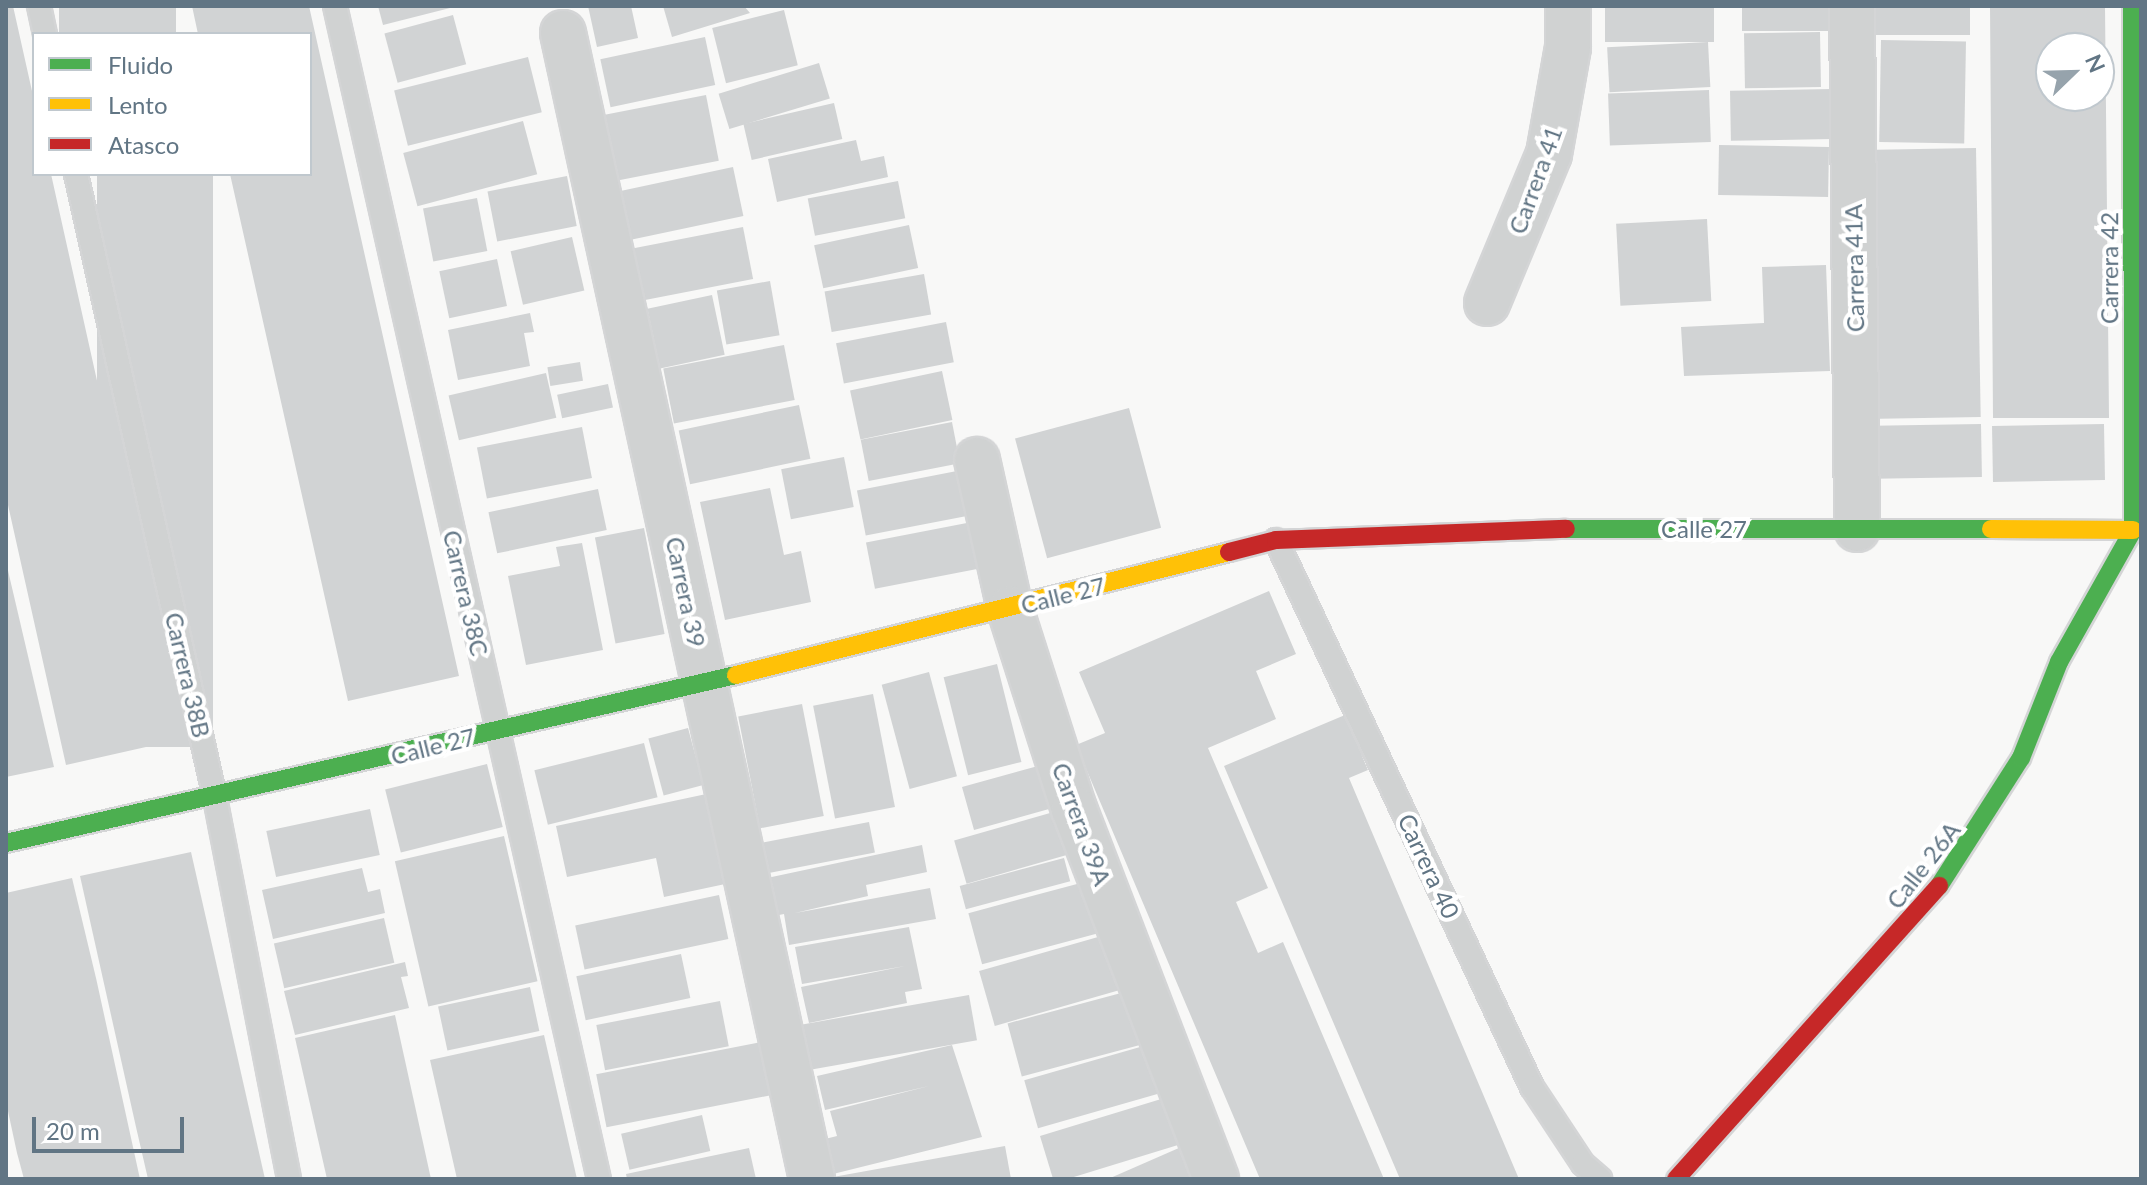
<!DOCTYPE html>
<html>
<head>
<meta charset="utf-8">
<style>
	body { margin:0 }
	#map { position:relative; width:2147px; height:1185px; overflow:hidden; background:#f8f8f7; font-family:Lato,sans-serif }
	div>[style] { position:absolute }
	.building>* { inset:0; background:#d1d3d4; transform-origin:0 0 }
	.roads { filter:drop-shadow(2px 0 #d4d5d6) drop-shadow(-2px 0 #d4d5d6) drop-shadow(0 2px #d4d5d6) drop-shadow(0 -2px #d4d5d6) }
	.lane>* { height:22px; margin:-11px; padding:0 11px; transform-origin:11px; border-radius:11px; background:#d0d2d2 }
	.street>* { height:44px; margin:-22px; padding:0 22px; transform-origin:22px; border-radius:22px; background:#d0d2d2 }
	.fast>* { height:18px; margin:-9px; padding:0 9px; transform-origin:9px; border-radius:9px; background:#4caf50 }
	.slow>* { height:18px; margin:-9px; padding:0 9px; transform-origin:9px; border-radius:9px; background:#ffc107 }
	.jam>* { height:18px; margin:-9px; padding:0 9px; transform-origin:9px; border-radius:9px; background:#c62828 }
	span { translate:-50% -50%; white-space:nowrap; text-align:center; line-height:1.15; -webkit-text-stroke:8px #fff; paint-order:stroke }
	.street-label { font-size:24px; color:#617584 }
	.frame { position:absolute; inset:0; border:8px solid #617584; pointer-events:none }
	.legend { position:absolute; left:32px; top:32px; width:280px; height:144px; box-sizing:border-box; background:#fff; border:2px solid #c0c8ce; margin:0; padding:10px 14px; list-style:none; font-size:24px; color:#617584 }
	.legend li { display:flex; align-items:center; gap:16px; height:40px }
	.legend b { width:40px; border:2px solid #c0c8ce }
	.north { position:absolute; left:2035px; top:32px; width:80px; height:80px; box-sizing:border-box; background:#fff; border:2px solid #c0c8ce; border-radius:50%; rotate:67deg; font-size:22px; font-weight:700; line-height:32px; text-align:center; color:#617584 }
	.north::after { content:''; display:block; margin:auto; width:28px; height:36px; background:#96a3ac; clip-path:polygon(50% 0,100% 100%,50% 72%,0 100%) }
	.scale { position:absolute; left:32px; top:1117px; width:152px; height:36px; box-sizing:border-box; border:4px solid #617584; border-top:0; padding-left:10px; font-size:24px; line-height:28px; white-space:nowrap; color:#617584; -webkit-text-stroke:6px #fff; paint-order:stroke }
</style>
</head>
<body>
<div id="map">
	<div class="building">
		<div style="clip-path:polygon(6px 6px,13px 6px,34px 100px,34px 174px,51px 174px,177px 740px,66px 765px,6px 496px)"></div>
		<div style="left:59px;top:6px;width:117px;height:29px"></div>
		<div style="clip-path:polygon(192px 6px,309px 6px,459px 676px,348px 701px,230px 174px,310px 174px,310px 34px,198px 34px)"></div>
		<div style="clip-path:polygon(378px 6px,454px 6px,454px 7px,383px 25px)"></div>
		<div style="clip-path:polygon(588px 6px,631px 6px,638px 38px,597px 47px)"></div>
		<div style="clip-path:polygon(663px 6px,744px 6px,750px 13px,672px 37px)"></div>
		<div style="left:1605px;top:6px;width:109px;height:36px"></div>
		<div style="left:1742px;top:6px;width:91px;height:25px"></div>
		<div style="left:1876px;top:6px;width:94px;height:29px"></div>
		<div style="clip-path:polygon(evenodd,1990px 6px,2105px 6px,2109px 418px,1993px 418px,1990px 6px,2051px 48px,2099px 48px,2099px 96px,2051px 96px,2051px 48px)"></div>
		<div style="left:784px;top:10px;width:57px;height:74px;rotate:76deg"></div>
		<div style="left:453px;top:15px;width:51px;height:71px;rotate:75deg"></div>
		<div style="left:1820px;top:32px;width:55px;height:76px;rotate:89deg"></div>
		<div style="left:705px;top:37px;width:49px;height:107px;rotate:78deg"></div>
		<div style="left:1881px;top:40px;width:85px;height:102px;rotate:1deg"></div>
		<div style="left:1708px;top:42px;width:45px;height:101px;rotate:87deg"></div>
		<div style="left:528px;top:57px;width:57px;height:138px;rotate:76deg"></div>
		<div style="left:819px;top:63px;width:37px;height:105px;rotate:73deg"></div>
		<div style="left:1832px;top:89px;width:50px;height:102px;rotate:89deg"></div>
		<div style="left:1709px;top:90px;width:52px;height:101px;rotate:88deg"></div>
		<div style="left:706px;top:95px;width:67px;height:107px;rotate:79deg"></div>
		<div style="left:834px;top:103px;width:37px;height:93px;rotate:77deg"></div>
		<div style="left:523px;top:121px;width:55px;height:124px;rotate:75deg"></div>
		<div style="clip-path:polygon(856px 140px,861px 161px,884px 156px,888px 177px,777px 202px,768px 159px)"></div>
		<div style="left:1719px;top:145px;width:110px;height:50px;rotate:1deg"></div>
		<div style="left:1976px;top:148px;width:269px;height:115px;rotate:89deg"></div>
		<div style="left:733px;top:167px;width:50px;height:115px;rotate:78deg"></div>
		<div style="left:97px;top:174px;width:116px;height:573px"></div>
		<div style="left:567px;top:176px;width:51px;height:81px;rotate:79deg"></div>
		<div style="left:898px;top:181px;width:38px;height:92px;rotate:79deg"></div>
		<div style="left:477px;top:198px;width:54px;height:55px;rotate:79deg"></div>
		<div style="left:1707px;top:219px;width:82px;height:91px;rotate:87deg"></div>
		<div style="left:909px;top:225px;width:44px;height:97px;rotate:78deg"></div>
		<div style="left:743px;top:227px;width:53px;height:114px;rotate:79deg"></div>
		<div style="left:572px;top:237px;width:55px;height:63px;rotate:77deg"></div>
		<div style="left:497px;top:259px;width:48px;height:59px;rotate:78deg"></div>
		<div style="clip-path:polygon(1826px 265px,1830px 371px,1684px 376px,1681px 327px,1764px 323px,1762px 267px)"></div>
		<div style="left:924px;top:274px;width:41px;height:101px;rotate:80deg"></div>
		<div style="left:770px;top:281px;width:55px;height:54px;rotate:80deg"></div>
		<div style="left:712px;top:295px;width:61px;height:66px;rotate:78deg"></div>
		<div style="clip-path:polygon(530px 313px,534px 332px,524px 333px,530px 366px,458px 380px,448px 330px)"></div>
		<div style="left:946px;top:322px;width:41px;height:112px;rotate:79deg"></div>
		<div style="left:784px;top:345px;width:56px;height:123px;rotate:79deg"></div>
		<div style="left:580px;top:362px;width:19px;height:33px;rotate:81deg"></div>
		<div style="left:942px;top:371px;width:50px;height:94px;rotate:78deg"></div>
		<div style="left:546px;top:373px;width:46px;height:100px;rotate:77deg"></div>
		<div style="left:608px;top:384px;width:24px;height:52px;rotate:78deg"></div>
		<div style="left:799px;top:405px;width:55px;height:123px;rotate:78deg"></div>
		<div style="left:1129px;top:408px;width:124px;height:118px;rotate:75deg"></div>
		<div style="left:952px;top:422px;width:42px;height:93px;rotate:79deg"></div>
		<div style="left:1981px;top:424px;width:53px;height:107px;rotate:89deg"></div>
		<div style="left:2104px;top:424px;width:56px;height:112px;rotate:89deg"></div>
		<div style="left:582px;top:427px;width:52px;height:107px;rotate:79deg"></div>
		<div style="left:844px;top:457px;width:51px;height:64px;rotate:79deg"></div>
		<div style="left:962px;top:470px;width:46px;height:107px;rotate:79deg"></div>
		<div style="clip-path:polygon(770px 488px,784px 555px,801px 551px,811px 602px,725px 620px,700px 502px)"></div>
		<div style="left:598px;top:489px;width:42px;height:112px;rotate:78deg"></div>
		<div style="left:972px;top:522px;width:47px;height:108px;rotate:79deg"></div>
		<div style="left:644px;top:528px;width:108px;height:50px;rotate:79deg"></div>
		<div style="clip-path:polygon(582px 543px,603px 650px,526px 665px,508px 576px,560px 566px,556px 547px)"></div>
		<div style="clip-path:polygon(6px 562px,54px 767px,6px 777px)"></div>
		<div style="clip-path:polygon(1269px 591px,1296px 654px,1256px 671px,1276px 719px,1208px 748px,1268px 888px,1236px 902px,1258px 953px,1283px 942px,1384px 1179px,1260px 1179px,1076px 745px,1105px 733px,1079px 672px)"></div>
		<div style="left:997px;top:664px;width:101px;height:55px;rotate:76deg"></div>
		<div style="left:929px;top:672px;width:108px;height:49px;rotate:75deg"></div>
		<div style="left:873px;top:694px;width:115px;height:61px;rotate:79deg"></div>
		<div style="left:802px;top:704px;width:114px;height:65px;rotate:79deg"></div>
		<div style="clip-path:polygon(1345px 715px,1368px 770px,1349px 778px,1519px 1179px,1400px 1179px,1224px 766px)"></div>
		<div style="left:688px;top:728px;width:59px;height:41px;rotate:75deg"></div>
		<div style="left:644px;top:743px;width:56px;height:113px;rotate:76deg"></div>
		<div style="clip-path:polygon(1049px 763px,1056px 790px,1044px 793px,1049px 809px,974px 830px,962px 787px)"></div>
		<div style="left:487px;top:764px;width:65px;height:105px;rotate:76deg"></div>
		<div style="clip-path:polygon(711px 793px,730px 883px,664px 897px,656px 858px,567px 877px,556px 826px)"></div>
		<div style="left:370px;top:809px;width:47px;height:106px;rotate:78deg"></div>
		<div style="left:1057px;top:811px;width:45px;height:107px;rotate:74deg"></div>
		<div style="left:869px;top:822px;width:31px;height:108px;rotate:79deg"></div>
		<div style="left:504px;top:836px;width:149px;height:112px;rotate:77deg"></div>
		<div style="clip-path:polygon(922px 845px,927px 872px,866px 885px,868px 896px,795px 913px,930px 888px,936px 919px,789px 945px,784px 914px,774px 916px,767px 878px)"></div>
		<div style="clip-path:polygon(191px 852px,225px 1002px,265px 1179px,148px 1179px,136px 1127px,80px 876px)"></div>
		<div style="left:1064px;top:858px;width:24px;height:108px;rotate:75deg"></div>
		<div style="clip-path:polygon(362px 868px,368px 892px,380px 889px,385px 913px,273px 939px,262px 890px)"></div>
		<div style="clip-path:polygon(72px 878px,96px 978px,140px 1179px,24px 1179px,17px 1153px,6px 1102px,6px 893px)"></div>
		<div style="left:1092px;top:880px;width:53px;height:128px;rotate:75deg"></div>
		<div style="left:719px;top:895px;width:45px;height:147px;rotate:78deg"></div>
		<div style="left:384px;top:918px;width:46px;height:113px;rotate:77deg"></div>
		<div style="clip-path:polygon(909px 927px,922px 989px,905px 992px,907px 1003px,809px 1023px,801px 987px,905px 966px,802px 984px,795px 947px)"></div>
		<div style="left:1105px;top:935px;width:57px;height:131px;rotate:74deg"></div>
		<div style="left:681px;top:954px;width:45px;height:107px;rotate:78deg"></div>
		<div style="clip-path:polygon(405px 962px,408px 976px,401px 977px,409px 1008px,295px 1035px,284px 991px)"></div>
		<div style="left:530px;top:987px;width:45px;height:94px;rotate:78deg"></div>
		<div style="left:1136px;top:989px;width:55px;height:133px;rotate:75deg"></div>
		<div style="left:969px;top:995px;width:46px;height:175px;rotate:80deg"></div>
		<div style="left:720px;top:1001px;width:46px;height:126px;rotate:79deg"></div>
		<div style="clip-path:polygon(395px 1015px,431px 1179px,327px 1179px,295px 1038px)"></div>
		<div style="clip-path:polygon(544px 1035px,577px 1179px,457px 1179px,430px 1060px)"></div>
		<div style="left:767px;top:1041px;width:54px;height:174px;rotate:79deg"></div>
		<div style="left:1154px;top:1043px;width:50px;height:135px;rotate:74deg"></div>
		<div style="clip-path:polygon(952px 1045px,982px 1137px,833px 1174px,825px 1139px,837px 1136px,830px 1111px,929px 1086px,825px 1110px,817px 1076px)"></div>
		<div style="left:1171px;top:1096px;width:49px;height:137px;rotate:73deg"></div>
		<div style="left:702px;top:1115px;width:37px;height:83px;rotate:77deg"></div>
		<div style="clip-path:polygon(1188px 1144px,1203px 1179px,1108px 1179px)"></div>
		<div style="clip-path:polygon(1005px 1146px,1011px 1179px,833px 1179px,833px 1177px)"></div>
		<div style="clip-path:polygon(749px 1148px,756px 1179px,627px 1179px,626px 1174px)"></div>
	</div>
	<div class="roads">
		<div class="lane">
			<div style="left:39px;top:6px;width:29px;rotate:78deg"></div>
			<div style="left:335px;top:6px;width:1202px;rotate:77.32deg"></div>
			<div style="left:76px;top:174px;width:639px;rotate:77.44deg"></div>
			<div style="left:215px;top:798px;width:388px;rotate:79deg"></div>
			<div style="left:1276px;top:540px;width:604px;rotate:64.92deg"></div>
			<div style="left:1532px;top:1087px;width:92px;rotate:56.5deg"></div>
			<div style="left:1583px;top:1164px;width:23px;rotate:41deg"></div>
		</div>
		<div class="street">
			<div style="left:1852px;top:6px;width:523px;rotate:89.45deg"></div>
			<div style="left:563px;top:33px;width:1173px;rotate:77.74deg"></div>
			<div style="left:1487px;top:303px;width:161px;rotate:-67.4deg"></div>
			<div style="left:1549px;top:154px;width:109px;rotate:-79.9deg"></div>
			<div style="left:1568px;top:47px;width:41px;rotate:-90deg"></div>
			<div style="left:977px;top:460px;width:153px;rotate:77.5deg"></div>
			<div style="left:1010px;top:609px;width:210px;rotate:72.3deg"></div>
			<div style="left:1074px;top:809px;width:396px;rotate:69deg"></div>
		</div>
		<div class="fast">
			<div style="left:2132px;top:6px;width:524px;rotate:89.89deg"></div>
			<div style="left:1566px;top:529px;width:425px"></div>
			<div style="left:6px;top:843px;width:749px;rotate:-12.96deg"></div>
			<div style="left:1939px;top:886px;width:152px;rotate:-57.4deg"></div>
			<div style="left:2021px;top:758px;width:103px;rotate:-68.4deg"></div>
			<div style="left:2059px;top:662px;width:151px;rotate:-60.7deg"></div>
		</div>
		<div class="slow">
			<div style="left:1991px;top:529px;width:142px;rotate:0.4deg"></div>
			<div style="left:736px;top:675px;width:508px;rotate:-14.01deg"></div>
		</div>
		<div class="jam">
			<div style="left:1229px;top:552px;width:49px;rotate:-14.3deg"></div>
			<div style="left:1276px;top:540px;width:290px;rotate:-2.2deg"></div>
			<div style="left:1676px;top:1179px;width:394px;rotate:-48.1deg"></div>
		</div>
	</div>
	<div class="street-label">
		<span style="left:1535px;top:180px;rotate:-70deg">Carrera 41</span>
		<span style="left:1854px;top:268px;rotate:-91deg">Carrera 41A</span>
		<span style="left:2109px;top:268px;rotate:-90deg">Carrera 42</span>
		<span style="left:1704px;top:529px">Calle 27</span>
		<span style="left:686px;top:592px;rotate:78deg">Carrera 39</span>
		<span style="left:466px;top:593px;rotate:77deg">Carrera 38C</span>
		<span style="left:1063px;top:595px;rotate:-14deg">Calle 27</span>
		<span style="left:188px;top:675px;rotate:77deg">Carrera 38B</span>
		<span style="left:433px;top:746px;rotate:-14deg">Calle 27</span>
		<span style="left:1082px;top:824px;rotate:70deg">Carrera 39A</span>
		<span style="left:1923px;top:865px;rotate:-52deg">Calle 26A</span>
		<span style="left:1429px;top:866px;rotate:65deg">Carrera 40</span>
	</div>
	<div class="frame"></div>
	<ul class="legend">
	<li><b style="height:10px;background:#4caf50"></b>Fluido</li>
	<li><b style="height:10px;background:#ffc107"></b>Lento</li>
	<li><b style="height:10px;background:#c62828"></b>Atasco</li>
	</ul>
	<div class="north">N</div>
	<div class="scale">20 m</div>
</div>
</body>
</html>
